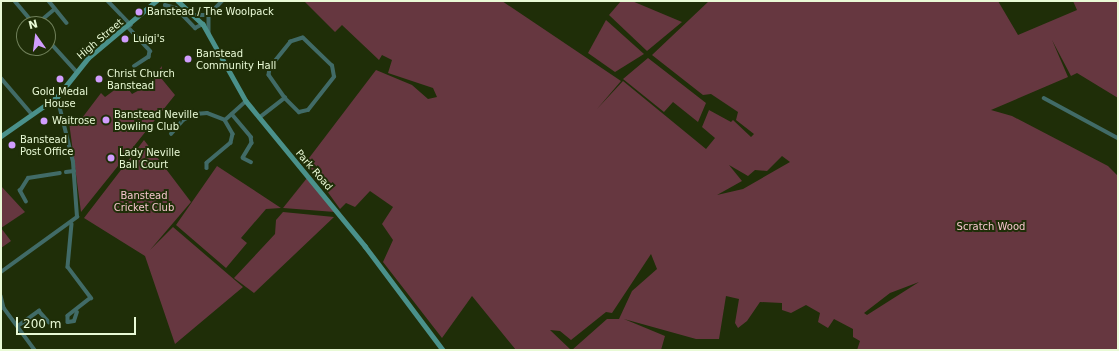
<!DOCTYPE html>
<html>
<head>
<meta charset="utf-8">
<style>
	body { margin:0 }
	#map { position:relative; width:1119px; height:351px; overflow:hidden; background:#1f2e08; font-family:"DejaVu Sans",sans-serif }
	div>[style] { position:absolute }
	.green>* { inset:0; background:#663740 }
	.street>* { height:3.5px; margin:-1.75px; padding:0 1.75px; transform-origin:1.75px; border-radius:1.75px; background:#416b67 }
	.secondary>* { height:4.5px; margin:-2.25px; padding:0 2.25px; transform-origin:2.25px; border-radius:2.25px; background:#4a918b }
	.dots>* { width:11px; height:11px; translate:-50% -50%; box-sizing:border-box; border:2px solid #1f2e08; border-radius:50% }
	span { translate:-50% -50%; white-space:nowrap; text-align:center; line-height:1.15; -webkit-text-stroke:4px #1f2e08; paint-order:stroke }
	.poi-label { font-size:10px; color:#e9fad6 }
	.left { translate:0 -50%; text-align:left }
	.street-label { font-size:10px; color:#e9fad6 }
	.park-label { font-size:10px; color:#f4c5cc }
	.frame { position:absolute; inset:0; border:2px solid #e9fad6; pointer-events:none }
	.north { position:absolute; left:16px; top:16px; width:40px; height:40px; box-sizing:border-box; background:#1f2e08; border:1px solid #70805a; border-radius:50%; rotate:346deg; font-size:11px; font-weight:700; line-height:16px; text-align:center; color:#e9fad6 }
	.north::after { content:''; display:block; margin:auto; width:14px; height:18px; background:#d19dfe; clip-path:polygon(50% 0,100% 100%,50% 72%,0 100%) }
	.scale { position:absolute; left:16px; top:317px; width:120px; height:18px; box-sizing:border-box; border:2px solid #e9fad6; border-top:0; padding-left:5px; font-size:12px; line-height:14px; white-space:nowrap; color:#e9fad6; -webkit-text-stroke:3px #1f2e08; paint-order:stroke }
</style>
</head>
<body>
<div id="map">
	<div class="green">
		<div style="clip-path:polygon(evenodd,304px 1px,502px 1px,621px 81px,597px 109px,623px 81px,706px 149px,715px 138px,702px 127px,709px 110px,731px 122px,733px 120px,751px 137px,754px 134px,736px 120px,738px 112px,711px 94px,703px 95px,652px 55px,709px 1px,998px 1px,1018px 35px,1077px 10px,1073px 1px,1118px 1px,1118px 98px,1077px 73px,1071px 76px,1052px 40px,1068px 77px,991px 110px,1012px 116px,1108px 166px,1118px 176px,1118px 350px,857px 350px,860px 341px,853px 337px,853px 329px,834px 319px,828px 328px,818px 322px,820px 313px,806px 305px,791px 313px,782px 310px,782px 303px,760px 302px,747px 321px,738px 328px,735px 323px,739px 299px,726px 296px,719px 339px,696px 339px,624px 319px,665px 336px,661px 350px,572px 350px,607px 319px,619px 319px,632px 291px,657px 269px,651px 254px,612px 313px,606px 312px,571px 340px,560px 331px,550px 330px,571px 350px,516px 350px,472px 296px,442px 338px,383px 262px,393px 240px,382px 224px,393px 207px,370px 191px,355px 207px,346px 203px,340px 209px,306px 162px,376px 70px,412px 85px,428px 99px,437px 97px,433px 88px,388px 73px,392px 60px,382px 55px,379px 60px,342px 25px,335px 32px,304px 1px,782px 156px,790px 162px,743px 189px,717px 195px,742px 181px,729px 165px,748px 176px,755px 170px,767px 171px,782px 156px,304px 1px,919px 282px,867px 315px,864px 313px,890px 293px,919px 282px)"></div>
		<div style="clip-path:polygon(621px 1px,632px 1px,682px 22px,647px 51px,609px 15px)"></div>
		<div style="clip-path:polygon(606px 20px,644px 54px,615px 72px,588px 53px)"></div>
		<div style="clip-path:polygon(648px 58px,706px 103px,698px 122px,673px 102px,664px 112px,623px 79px)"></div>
		<div style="clip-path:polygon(162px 66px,161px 78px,175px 95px,81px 212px,69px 122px,79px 122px,101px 93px,105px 97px,124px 83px,132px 94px,145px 87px)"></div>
		<div style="clip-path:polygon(144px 140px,191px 202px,150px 250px,173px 227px,243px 287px,175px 344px,145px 256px,84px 218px)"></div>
		<div style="clip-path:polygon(217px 166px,281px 208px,266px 209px,241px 238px,247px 243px,226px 268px,176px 225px)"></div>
		<div style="clip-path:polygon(307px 178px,335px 212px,283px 208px)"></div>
		<div style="clip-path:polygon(1px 186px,25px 212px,1px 228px,11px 241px,1px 248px)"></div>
		<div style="clip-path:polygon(283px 212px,334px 217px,254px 293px,234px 278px,275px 234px,276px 220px)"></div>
	</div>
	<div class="street">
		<div style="left:15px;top:1px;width:30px;rotate:50deg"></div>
		<div style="left:49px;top:1px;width:28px;rotate:51deg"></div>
		<div style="left:108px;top:1px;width:33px;rotate:46deg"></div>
		<div style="left:165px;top:5px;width:11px;rotate:15deg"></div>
		<div style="left:176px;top:8px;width:28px;rotate:46deg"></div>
		<div style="left:195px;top:28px;width:9px;rotate:-27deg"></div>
		<div style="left:195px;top:15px;width:14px"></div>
		<div style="left:209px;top:15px;width:19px;rotate:-47deg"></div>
		<div style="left:209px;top:15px;width:19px;rotate:90deg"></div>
		<div style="left:37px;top:24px;width:23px;rotate:-40deg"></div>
		<div style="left:128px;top:27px;width:33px;rotate:47deg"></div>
		<div style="left:150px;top:51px;width:6px;rotate:99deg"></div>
		<div style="left:149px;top:57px;width:17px;rotate:147deg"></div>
		<div style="left:48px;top:40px;width:43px;rotate:47.8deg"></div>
		<div style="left:1px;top:78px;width:48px;rotate:49.3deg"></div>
		<div style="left:1044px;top:98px;width:84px;rotate:28.4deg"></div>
		<div style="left:232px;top:114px;width:30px;rotate:50deg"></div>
		<div style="left:251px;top:137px;width:6px;rotate:81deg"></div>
		<div style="left:252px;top:143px;width:17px;rotate:121deg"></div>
		<div style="left:243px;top:158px;width:9px;rotate:27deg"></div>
		<div style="left:259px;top:118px;width:33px;rotate:-38deg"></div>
		<div style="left:285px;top:98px;width:20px;rotate:45deg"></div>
		<div style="left:299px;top:112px;width:9px;rotate:-13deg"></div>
		<div style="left:308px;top:110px;width:42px;rotate:-51.8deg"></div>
		<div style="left:334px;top:77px;width:11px;rotate:-100deg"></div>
		<div style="left:332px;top:66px;width:40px;rotate:-136deg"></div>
		<div style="left:303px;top:38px;width:13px;rotate:162deg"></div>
		<div style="left:291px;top:42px;width:33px;rotate:129deg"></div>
		<div style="left:270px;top:68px;width:7px;rotate:98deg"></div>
		<div style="left:269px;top:75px;width:28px;rotate:55deg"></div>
		<div style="left:225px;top:120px;width:28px;rotate:-42deg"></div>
		<div style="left:171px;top:134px;width:18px;rotate:-49deg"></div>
		<div style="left:183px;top:120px;width:13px;rotate:-27deg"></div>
		<div style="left:195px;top:114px;width:12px;rotate:-5deg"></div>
		<div style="left:207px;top:113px;width:19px;rotate:21deg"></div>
		<div style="left:225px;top:120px;width:16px;rotate:60deg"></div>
		<div style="left:233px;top:134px;width:9px;rotate:103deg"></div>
		<div style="left:231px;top:143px;width:31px;rotate:140deg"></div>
		<div style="left:207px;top:163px;width:5px;rotate:90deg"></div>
		<div style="left:66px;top:172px;width:8px;rotate:-7deg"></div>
		<div style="left:26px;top:202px;width:13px;rotate:-119deg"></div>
		<div style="left:20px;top:191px;width:15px;rotate:-58deg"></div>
		<div style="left:28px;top:178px;width:32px;rotate:-9deg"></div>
		<div style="left:72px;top:224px;width:43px;rotate:95.3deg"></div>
		<div style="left:68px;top:267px;width:39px;rotate:53deg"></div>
		<div style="left:91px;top:298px;width:29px;rotate:142deg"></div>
		<div style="left:68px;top:316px;width:6px;rotate:90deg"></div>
		<div style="left:68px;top:322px;width:6px;rotate:-9deg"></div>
		<div style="left:74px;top:321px;width:9px;rotate:-72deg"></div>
		<div style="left:1px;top:272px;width:94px;rotate:-35.9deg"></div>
		<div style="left:77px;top:217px;width:55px;rotate:-94.2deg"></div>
		<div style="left:73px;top:162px;width:67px;rotate:-103.8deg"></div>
		<div style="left:1px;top:296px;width:12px;rotate:76deg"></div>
		<div style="left:4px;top:308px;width:52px;rotate:53.6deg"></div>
		<div style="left:18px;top:326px;width:26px;rotate:-36deg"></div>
		<div style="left:39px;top:311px;width:15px;rotate:48deg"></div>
	</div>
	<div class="secondary">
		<div style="left:178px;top:1px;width:34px;rotate:43deg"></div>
		<div style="left:203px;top:24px;width:88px;rotate:60.8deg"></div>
		<div style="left:246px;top:101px;width:188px;rotate:50.6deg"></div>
		<div style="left:365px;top:246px;width:130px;rotate:53.1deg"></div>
		<div style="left:1px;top:136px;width:68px;rotate:-34.9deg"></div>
		<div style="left:57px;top:97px;width:50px;rotate:-51.5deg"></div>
		<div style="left:88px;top:58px;width:89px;rotate:-40deg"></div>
	</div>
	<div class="dots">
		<div style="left:139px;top:12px;background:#d19dfe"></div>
		<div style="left:125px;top:39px;background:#d19dfe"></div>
		<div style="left:188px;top:59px;background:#d19dfe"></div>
		<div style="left:60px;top:79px;background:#d19dfe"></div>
		<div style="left:99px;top:79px;background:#d19dfe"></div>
		<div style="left:106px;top:120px;background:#d19dfe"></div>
		<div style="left:44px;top:121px;background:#d19dfe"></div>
		<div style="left:12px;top:145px;background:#d19dfe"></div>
		<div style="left:111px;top:158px;background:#d19dfe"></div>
	</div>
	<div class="poi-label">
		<span class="left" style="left:147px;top:12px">Banstead / The Woolpack</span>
		<span class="left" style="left:133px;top:39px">Luigi's</span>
		<span class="left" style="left:196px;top:59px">Banstead<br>Community Hall</span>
		<span class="left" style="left:107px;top:79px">Christ Church<br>Banstead</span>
		<span style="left:60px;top:97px">Gold Medal<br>House</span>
		<span class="left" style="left:114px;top:120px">Banstead Neville<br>Bowling Club</span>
		<span class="left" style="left:52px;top:121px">Waitrose</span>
		<span class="left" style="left:20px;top:145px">Banstead<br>Post Office</span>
		<span class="left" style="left:119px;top:158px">Lady Neville<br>Ball Court</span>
	</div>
	<div class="street-label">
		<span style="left:100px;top:39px;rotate:-40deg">High Street</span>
		<span style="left:314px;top:170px;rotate:49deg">Park Road</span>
	</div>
	<div class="park-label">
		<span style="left:144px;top:201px">Banstead<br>Cricket Club</span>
		<span style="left:991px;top:227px">Scratch Wood</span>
	</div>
	<div class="frame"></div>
	<div class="north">N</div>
	<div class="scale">200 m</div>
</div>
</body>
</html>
